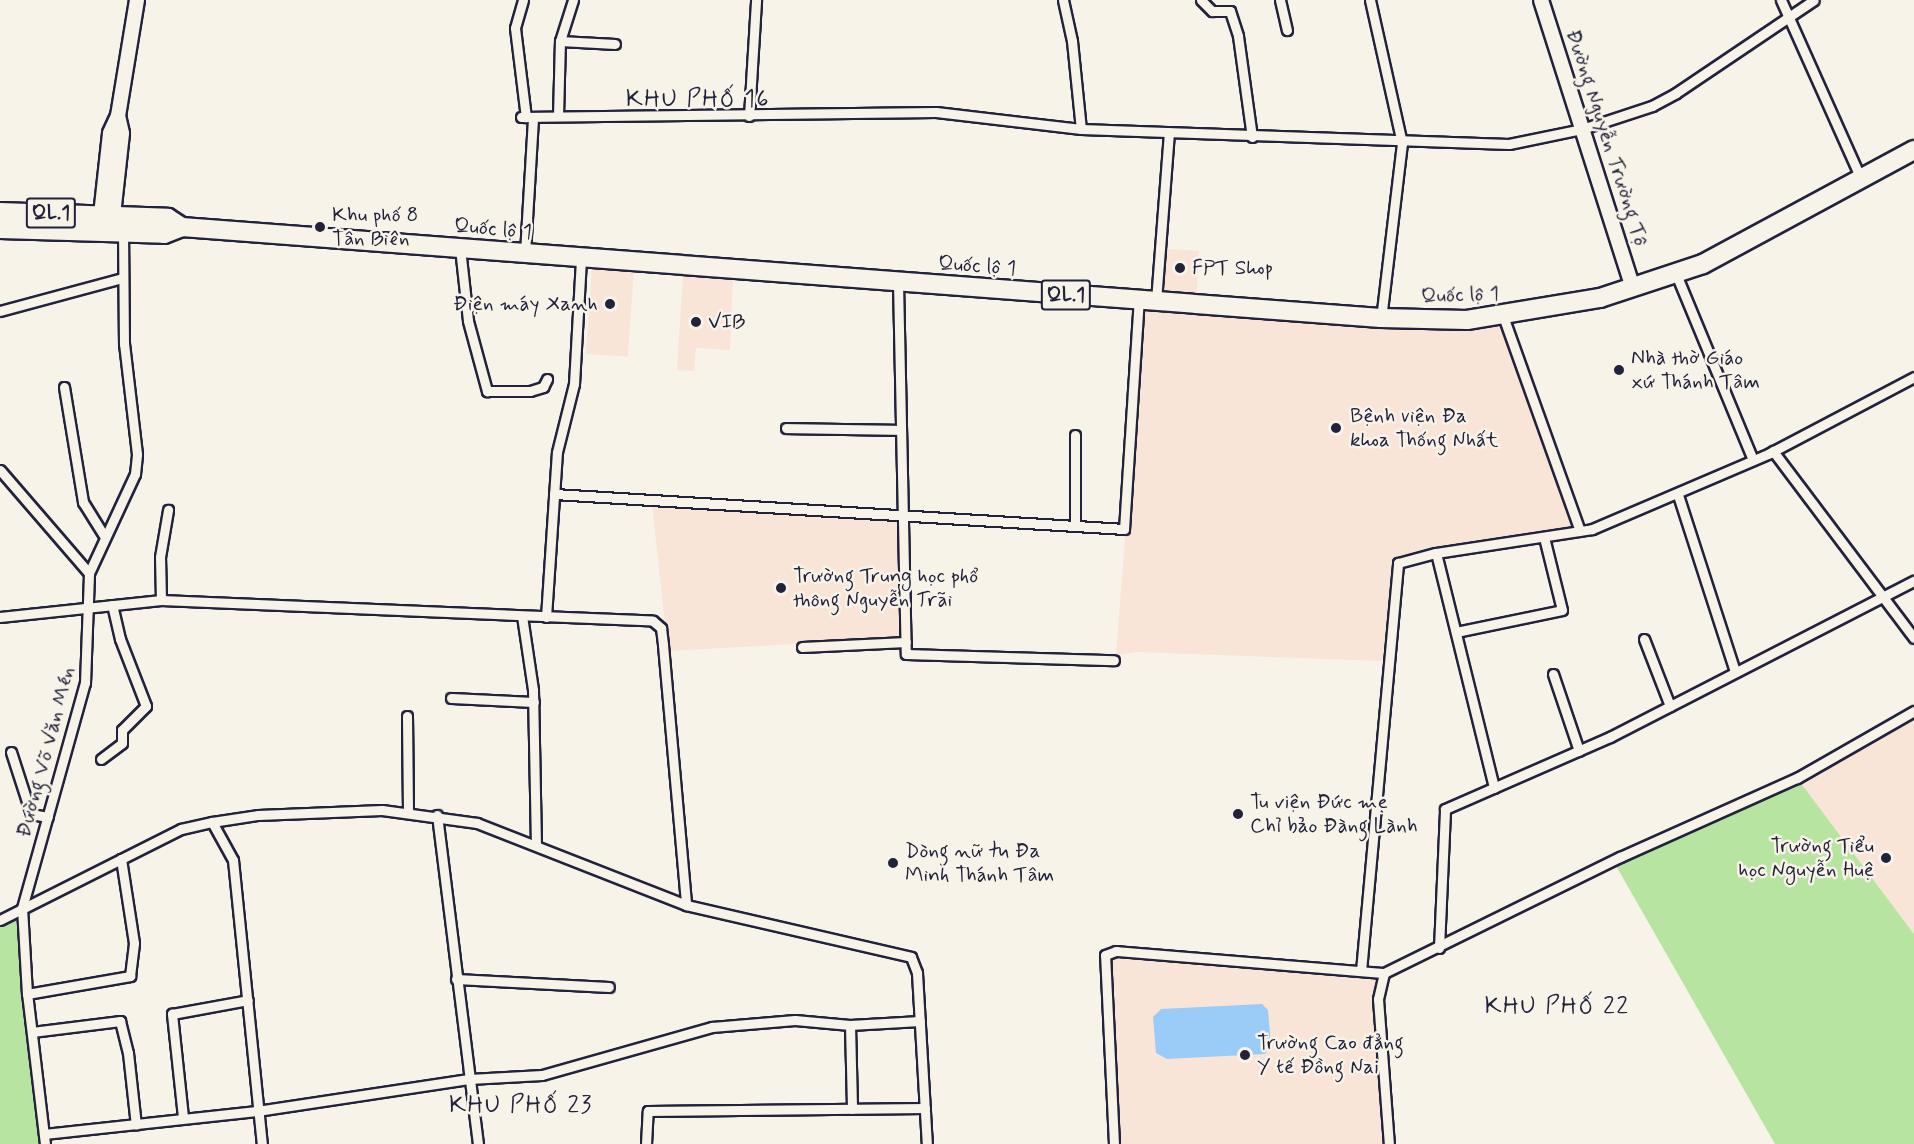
<!DOCTYPE html>
<html>
<head>
<meta charset="utf-8">
<style>
	body { margin:0 }
	#map { position:relative; width:1914px; height:1144px; overflow:hidden; background:#f7f3e8; font-family:Mynerve,sans-serif }
	div>[style] { position:absolute }
	.built>* { inset:0; background:#f8e5d7; transform-origin:0 0 }
	.green>* { inset:0; background:#b8e4a2 }
	.water>* { inset:0; background:#9bccf8 }
	.roads { filter:drop-shadow(2px 0 #22223b) drop-shadow(-2px 0 #22223b) drop-shadow(0 2px #22223b) drop-shadow(0 -2px #22223b) }
	.street>* { height:9px; margin:-4.5px; padding:0 4.5px; transform-origin:4.5px; border-radius:4.5px; background:#f7f3e8 }
	.secondary>* { height:14px; margin:-7px; padding:0 7px; transform-origin:7px; border-radius:7px; background:#f7f3e8 }
	.highway>* { height:18px; margin:-9px; padding:0 9px; transform-origin:9px; border-radius:9px; background:#f7f3e8 }
	.dots>* { width:16px; height:16px; translate:-50% -50%; box-sizing:border-box; border:3px solid #f7f3e8; border-radius:50% }
	span { translate:-50% -50%; white-space:nowrap; text-align:center; line-height:1.15; -webkit-text-stroke:5px #f7f3e8; paint-order:stroke }
	.shield-label span { padding:2px 4px; background:#f7f3e8; border:2px solid; border-radius:4px; -webkit-text-stroke-width:0 }
	.shield-label { font-size:20px; color:#22223b; font-weight:700 }
	.street-label { font-size:21px; color:#22223b }
	.poi-label { font-size:21px; color:#22223b }
	.left { translate:0 -50%; text-align:left }
	.right { translate:-100% -50%; text-align:right }
	.quarter-label { font-size:24px; color:#22223b; letter-spacing:1.5px }
</style>
</head>
<body>
<div id="map">
	<div class="built">
		<div style="left:1165px;top:249px;width:34px;height:46px;rotate:3deg"></div>
		<div style="left:592px;top:267px;width:42px;height:87px;rotate:4deg"></div>
		<div style="clip-path:polygon(683px 274px,733px 277px,730px 350px,696px 348px,694px 371px,677px 370px)"></div>
		<div style="clip-path:polygon(1143px 307px,1500px 323px,1575px 528px,1396px 560px,1382px 661px,1137px 652px,1116px 655px)"></div>
		<div style="clip-path:polygon(652px 505px,900px 521px,901px 638px,668px 651px)"></div>
		<div style="clip-path:polygon(1914px 716px,1914px 934px,1800px 782px)"></div>
		<div style="clip-path:polygon(1117px 955px,1377px 977px,1374px 1000px,1385px 1144px,1119px 1144px,1107px 966px,1108px 959px)"></div>
	</div>
	<div class="green">
		<div style="clip-path:polygon(1800px 782px,1914px 934px,1914px 1144px,1775px 1144px,1615px 864px)"></div>
		<div style="clip-path:polygon(18px 915px,41px 1144px,0 1144px,0 924px)"></div>
	</div>
	<div class="water">
		<div style="clip-path:polygon(1262px 1004px,1268px 1010px,1271px 1046px,1265px 1054px,1167px 1059px,1156px 1053px,1153px 1017px,1161px 1009px)"></div>
	</div>
	<div class="roads">
		<div class="street">
			<div style="left:523px;top:0;width:29px;rotate:106deg"></div>
			<div style="left:515px;top:28px;width:90px;rotate:83deg"></div>
			<div style="left:1063px;top:0;width:42px;rotate:77.6deg"></div>
			<div style="left:1072px;top:41px;width:88px;rotate:84.2deg"></div>
			<div style="left:1201px;top:0;width:16px;rotate:45deg"></div>
			<div style="left:1212px;top:11px;width:18px"></div>
			<div style="left:1230px;top:11px;width:26px;rotate:72deg"></div>
			<div style="left:1238px;top:36px;width:102px;rotate:82.1deg"></div>
			<div style="left:1280px;top:0;width:31px;rotate:77deg"></div>
			<div style="left:1370px;top:0;width:147px;rotate:77.4deg"></div>
			<div style="left:1402px;top:143px;width:176px;rotate:96.8deg"></div>
			<div style="left:1781px;top:0;width:196px;rotate:65.9deg"></div>
			<div style="left:560px;top:41px;width:55px;rotate:3.1deg"></div>
			<div style="left:558px;top:116px;width:75px;rotate:-88.5deg"></div>
			<div style="left:560px;top:41px;width:43px;rotate:-72.4deg"></div>
			<div style="left:749px;top:116px;width:116px;rotate:-86.5deg"></div>
			<div style="left:521px;top:117px;width:415px;rotate:-0.7deg"></div>
			<div style="left:936px;top:112px;width:146px;rotate:6.7deg"></div>
			<div style="left:1081px;top:129px;width:428px;rotate:2deg"></div>
			<div style="left:1509px;top:144px;width:75px;rotate:-11.6deg"></div>
			<div style="left:1582px;top:129px;width:74px;rotate:-18.2deg"></div>
			<div style="left:1652px;top:106px;width:27px;rotate:-28deg"></div>
			<div style="left:1676px;top:93px;width:166px;rotate:-34deg"></div>
			<div style="left:460px;top:248px;width:73px;rotate:83.7deg"></div>
			<div style="left:468px;top:321px;width:73px;rotate:74.8deg"></div>
			<div style="left:487px;top:391px;width:43px"></div>
			<div style="left:530px;top:391px;width:14px;rotate:-17deg"></div>
			<div style="left:543px;top:387px;width:9px;rotate:-63deg"></div>
			<div style="left:525px;top:253px;width:136px;rotate:-86.6deg"></div>
			<div style="left:1676px;top:274px;width:201px;rotate:67.5deg"></div>
			<div style="left:898px;top:282px;width:372px;rotate:88.8deg"></div>
			<div style="left:906px;top:654px;width:208px;rotate:1.7deg"></div>
			<div style="left:1156px;top:301px;width:169px;rotate:-85.6deg"></div>
			<div style="left:0;top:311px;width:126px;rotate:-15.1deg"></div>
			<div style="left:1503px;top:316px;width:228px;rotate:70.3deg"></div>
			<div style="left:64px;top:387px;width:117px;rotate:80.6deg"></div>
			<div style="left:83px;top:502px;width:39px;rotate:58deg"></div>
			<div style="left:786px;top:428px;width:115px;rotate:1deg"></div>
			<div style="left:1773px;top:451px;width:234px;rotate:53deg"></div>
			<div style="left:0;top:470px;width:136px;rotate:49.2deg"></div>
			<div style="left:554px;top:494px;width:571px;rotate:3.51deg"></div>
			<div style="left:1124px;top:529px;width:229px;rotate:-86.3deg"></div>
			<div style="left:1678px;top:495px;width:186px;rotate:72.1deg"></div>
			<div style="left:1075px;top:526px;width:91px;rotate:-90deg"></div>
			<div style="left:1436px;top:553px;width:242px;rotate:76.1deg"></div>
			<div style="left:161px;top:600px;width:43px;rotate:-91.3deg"></div>
			<div style="left:160px;top:557px;width:48px;rotate:-80.3deg"></div>
			<div style="left:522px;top:616px;width:75px;rotate:81.5deg"></div>
			<div style="left:533px;top:690px;width:153px;rotate:88.9deg"></div>
			<div style="left:0;top:617px;width:162px;rotate:-6deg"></div>
			<div style="left:161px;top:600px;width:492px;rotate:2.4deg"></div>
			<div style="left:653px;top:621px;width:11px;rotate:41deg"></div>
			<div style="left:661px;top:628px;width:17px;rotate:83deg"></div>
			<div style="left:663px;top:645px;width:261px;rotate:84.9deg"></div>
			<div style="left:546px;top:617px;width:165px;rotate:-86.2deg"></div>
			<div style="left:557px;top:452px;width:70px;rotate:-76deg"></div>
			<div style="left:574px;top:384px;width:125px;rotate:-86.8deg"></div>
			<div style="left:1456px;top:632px;width:108px;rotate:-11.7deg"></div>
			<div style="left:1562px;top:610px;width:75px;rotate:-103.9deg"></div>
			<div style="left:1644px;top:639px;width:72px;rotate:68.8deg"></div>
			<div style="left:802px;top:647px;width:104px;rotate:-2.8deg"></div>
			<div style="left:1553px;top:674px;width:81px;rotate:71.3deg"></div>
			<div style="left:451px;top:698px;width:83px;rotate:2.8deg"></div>
			<div style="left:407px;top:716px;width:96px;rotate:89.4deg"></div>
			<div style="left:11px;top:752px;width:65px;rotate:72.1deg"></div>
			<div style="left:31px;top:814px;width:17px;rotate:10deg"></div>
			<div style="left:101px;top:759px;width:26px;rotate:-37deg"></div>
			<div style="left:122px;top:743px;width:13px;rotate:-90deg"></div>
			<div style="left:122px;top:730px;width:34px;rotate:-45deg"></div>
			<div style="left:146px;top:706px;width:72px;rotate:-111.2deg"></div>
			<div style="left:120px;top:639px;width:35px;rotate:-103deg"></div>
			<div style="left:437px;top:815px;width:332px;rotate:82.9deg"></div>
			<div style="left:212px;top:822px;width:43px;rotate:61.1deg"></div>
			<div style="left:233px;top:860px;width:285px;rotate:84.2deg"></div>
			<div style="left:0;top:920px;width:203px;rotate:-26.7deg"></div>
			<div style="left:181px;top:829px;width:32px;rotate:-13deg"></div>
			<div style="left:212px;top:822px;width:47px;rotate:-8.7deg"></div>
			<div style="left:258px;top:815px;width:124px;rotate:-2.3deg"></div>
			<div style="left:382px;top:810px;width:96px;rotate:7.8deg"></div>
			<div style="left:477px;top:823px;width:225px;rotate:21.4deg"></div>
			<div style="left:686px;top:905px;width:231px;rotate:13deg"></div>
			<div style="left:911px;top:957px;width:17px;rotate:69deg"></div>
			<div style="left:917px;top:973px;width:171px;rotate:86.7deg"></div>
			<div style="left:1439px;top:948px;width:139px;rotate:-87.5deg"></div>
			<div style="left:1445px;top:809px;width:180px;rotate:-23.6deg"></div>
			<div style="left:1610px;top:737px;width:342px;rotate:-27.2deg"></div>
			<div style="left:1361px;top:971px;width:410px;rotate:-84.8deg"></div>
			<div style="left:1398px;top:563px;width:39px;rotate:-15deg"></div>
			<div style="left:1436px;top:553px;width:158px;rotate:-8.7deg"></div>
			<div style="left:1592px;top:529px;width:194px;rotate:-23.1deg"></div>
			<div style="left:1770px;top:453px;width:163px;rotate:-27.8deg"></div>
			<div style="left:1384px;top:973px;width:27px;rotate:103deg"></div>
			<div style="left:1378px;top:999px;width:145px;rotate:85.7deg"></div>
			<div style="left:456px;top:979px;width:153px;rotate:3deg"></div>
			<div style="left:27px;top:994px;width:105px;rotate:-9.9deg"></div>
			<div style="left:130px;top:976px;width:33px;rotate:-83deg"></div>
			<div style="left:134px;top:943px;width:85px;rotate:-98.8deg"></div>
			<div style="left:850px;top:1025px;width:84px;rotate:88.6deg"></div>
			<div style="left:32px;top:1032px;width:89px;rotate:-7.1deg"></div>
			<div style="left:120px;top:1021px;width:33px;rotate:76deg"></div>
			<div style="left:128px;top:1053px;width:72px;rotate:83.7deg"></div>
			<div style="left:183px;top:1117px;width:104px;rotate:-96.1deg"></div>
			<div style="left:172px;top:1014px;width:77px;rotate:-10.4deg"></div>
			<div style="left:44px;top:1134px;width:214px;rotate:-6.2deg"></div>
			<div style="left:257px;top:1111px;width:214px;rotate:-8.6deg"></div>
			<div style="left:469px;top:1079px;width:73px;rotate:-3.1deg"></div>
			<div style="left:542px;top:1075px;width:177px;rotate:-15.8deg"></div>
			<div style="left:712px;top:1027px;width:83px;rotate:-4.8deg"></div>
			<div style="left:795px;top:1020px;width:55px;rotate:5.2deg"></div>
			<div style="left:850px;top:1025px;width:70px;rotate:-3.3deg"></div>
			<div style="left:45px;top:1144px;width:151px;rotate:-96.8deg"></div>
			<div style="left:27px;top:994px;width:86px;rotate:-93.3deg"></div>
			<div style="left:22px;top:908px;width:234px;rotate:-74.4deg"></div>
			<div style="left:85px;top:683px;width:110px;rotate:-87.9deg"></div>
			<div style="left:89px;top:573px;width:109px;rotate:-65.1deg"></div>
			<div style="left:135px;top:474px;width:20px;rotate:-84deg"></div>
			<div style="left:137px;top:454px;width:111px;rotate:-96.7deg"></div>
			<div style="left:124px;top:344px;width:112px;rotate:-90.5deg"></div>
			<div style="left:646px;top:1144px;width:33px;rotate:-87deg"></div>
			<div style="left:648px;top:1111px;width:277px;rotate:-0.6deg"></div>
			<div style="left:1114px;top:1144px;width:189px;rotate:-92.7deg"></div>
			<div style="left:1105px;top:955px;width:12px;rotate:-20deg"></div>
			<div style="left:1116px;top:951px;width:269px;rotate:4.7deg"></div>
			<div style="left:1384px;top:973px;width:263px;rotate:-26.2deg"></div>
			<div style="left:1620px;top:857px;width:194px;rotate:-24.1deg"></div>
			<div style="left:1797px;top:778px;width:135px;rotate:-29.8deg"></div>
		</div>
		<div class="secondary">
			<div style="left:1541px;top:0;width:303px;rotate:72.3deg"></div>
			<div style="left:101px;top:215px;width:82px;rotate:-83.7deg"></div>
			<div style="left:110px;top:133px;width:19px;rotate:-65deg"></div>
			<div style="left:118px;top:116px;width:118px;rotate:-80.7deg"></div>
			<div style="left:113px;top:215px;width:82px;rotate:-83.7deg"></div>
			<div style="left:122px;top:133px;width:17px;rotate:-103deg"></div>
		</div>
		<div class="highway">
			<div style="left:0;top:212px;width:168px;rotate:2deg"></div>
			<div style="left:168px;top:218px;width:17px;rotate:33deg"></div>
			<div style="left:0;top:229px;width:164px;rotate:1.7deg"></div>
			<div style="left:164px;top:234px;width:19px;rotate:-21deg"></div>
			<div style="left:182px;top:227px;width:1202px;rotate:4.34deg"></div>
			<div style="left:1381px;top:318px;width:86px;rotate:1.3deg"></div>
			<div style="left:1467px;top:320px;width:135px;rotate:-9.4deg"></div>
			<div style="left:1600px;top:298px;width:108px;rotate:-18.3deg"></div>
			<div style="left:1703px;top:264px;width:240px;rotate:-28.4deg"></div>
		</div>
	</div>
	<div class="dots">
		<div style="left:320px;top:227px;background:#22223b"></div>
		<div style="left:1180px;top:268px;background:#22223b"></div>
		<div style="left:610px;top:304px;background:#22223b"></div>
		<div style="left:696px;top:322px;background:#22223b"></div>
		<div style="left:1619px;top:370px;background:#22223b"></div>
		<div style="left:1336px;top:428px;background:#22223b"></div>
		<div style="left:781px;top:588px;background:#22223b"></div>
		<div style="left:1238px;top:814px;background:#22223b"></div>
		<div style="left:1886px;top:858px;background:#22223b"></div>
		<div style="left:893px;top:863px;background:#22223b"></div>
		<div style="left:1245px;top:1055px;background:#22223b"></div>
	</div>
	<div class="shield-label">
		<span style="left:51px;top:213px">QL.1</span>
		<span style="left:1066px;top:295px">QL.1</span>
	</div>
	<div class="street-label">
		<span style="left:1607px;top:138px;rotate:72deg">Đường Nguyễn Trường Tộ</span>
		<span style="left:493px;top:229px;rotate:5deg">Quốc lộ 1</span>
		<span style="left:977px;top:266px;rotate:4deg">Quốc lộ 1</span>
		<span style="left:1460px;top:295px;rotate:-2deg">Quốc lộ 1</span>
		<span style="left:46px;top:752px;rotate:-75deg">Đường Võ Văn Mén</span>
	</div>
	<div class="poi-label">
		<span class="left" style="left:332px;top:227px">Khu phố 8<br>Tân Biên</span>
		<span class="left" style="left:1192px;top:268px">FPT Shop</span>
		<span class="right" style="left:598px;top:304px">Điện máy Xanh</span>
		<span class="left" style="left:708px;top:322px">VIB</span>
		<span class="left" style="left:1631px;top:370px">Nhà thờ Giáo<br>xứ Thánh Tâm</span>
		<span class="left" style="left:1350px;top:428px">Bệnh viện Đa<br>khoa Thống Nhất</span>
		<span class="left" style="left:793px;top:588px">Trường Trung học phổ<br>thông Nguyễn Trãi</span>
		<span class="left" style="left:1250px;top:814px">Tu viện Đức mẹ<br>Chỉ bảo Đàng Lành</span>
		<span class="right" style="left:1874px;top:858px">Trường Tiểu<br>học Nguyễn Huệ</span>
		<span class="left" style="left:905px;top:863px">Dòng nữ tu Đa<br>Minh Thánh Tâm</span>
		<span class="left" style="left:1257px;top:1055px">Trường Cao đẳng<br>Y tế Đồng Nai</span>
	</div>
	<div class="quarter-label">
		<span style="left:698px;top:100px">KHU PHỐ 16</span>
		<span style="left:1557px;top:1007px">KHU PHỐ 22</span>
		<span style="left:521px;top:1106px">KHU PHỐ 23</span>
	</div>
</div>
</body>
</html>
